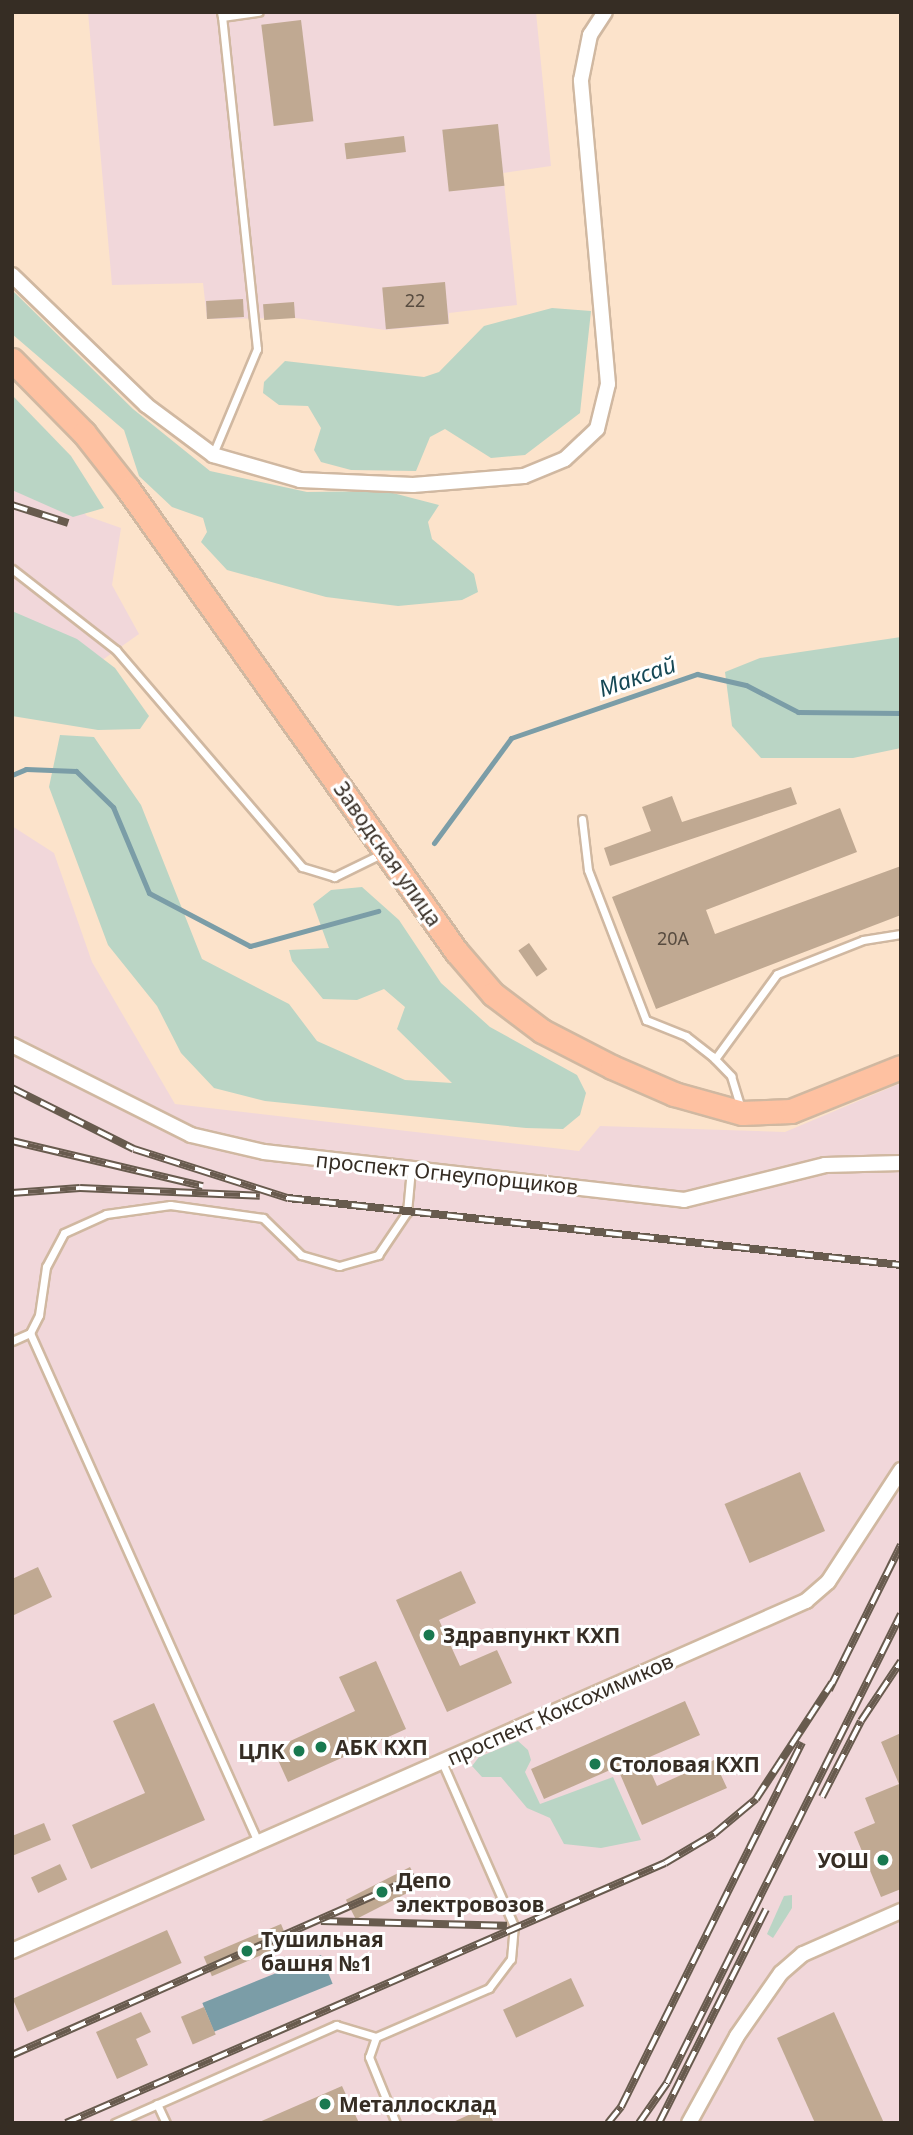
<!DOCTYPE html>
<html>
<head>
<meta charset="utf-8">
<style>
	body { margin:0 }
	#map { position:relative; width:913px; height:2135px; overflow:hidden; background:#fce3cb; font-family:"Noto Sans",sans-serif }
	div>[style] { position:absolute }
	.industrial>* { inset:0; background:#f1d7da }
	.green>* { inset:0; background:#bad5c5 }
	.water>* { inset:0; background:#7b9da7; transform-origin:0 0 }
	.stream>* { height:5px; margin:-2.5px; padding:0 2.5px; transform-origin:2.5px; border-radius:2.5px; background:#7b9da7 }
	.building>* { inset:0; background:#c0a992; transform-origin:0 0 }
	.roads { filter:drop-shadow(2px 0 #d0b8a1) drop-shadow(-2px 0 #d0b8a1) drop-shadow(0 2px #d0b8a1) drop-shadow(0 -2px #d0b8a1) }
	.lane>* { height:7px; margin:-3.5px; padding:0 3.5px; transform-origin:3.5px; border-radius:3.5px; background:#fff }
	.street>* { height:14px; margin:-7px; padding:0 7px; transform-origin:7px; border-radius:7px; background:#fff }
	.primary>* { height:23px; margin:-11.5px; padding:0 11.5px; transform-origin:11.5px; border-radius:11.5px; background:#fec1a1 }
	.rail>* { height:8px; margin-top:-4px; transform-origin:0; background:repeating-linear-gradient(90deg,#fff 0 16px,#685b4e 0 32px); box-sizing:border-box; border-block:2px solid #685b4e }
	.dots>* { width:19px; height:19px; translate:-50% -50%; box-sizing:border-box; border:4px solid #fff; border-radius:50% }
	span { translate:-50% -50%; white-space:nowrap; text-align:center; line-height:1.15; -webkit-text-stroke:6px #fff; paint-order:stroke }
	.number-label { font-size:18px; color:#584c40 }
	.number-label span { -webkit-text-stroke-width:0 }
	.street-label { font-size:21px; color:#362d24 }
	.poi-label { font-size:21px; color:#362d24; font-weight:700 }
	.left { translate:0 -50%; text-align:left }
	.right { translate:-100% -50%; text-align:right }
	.water-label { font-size:23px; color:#164855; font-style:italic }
	.frame { position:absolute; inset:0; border:14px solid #362d24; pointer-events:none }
</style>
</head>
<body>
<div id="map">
	<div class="industrial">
		<div style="clip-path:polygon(88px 12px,536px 12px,551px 166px,503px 173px,517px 305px,449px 313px,449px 324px,386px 330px,295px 318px,207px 319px,203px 283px,112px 285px)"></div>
		<div style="clip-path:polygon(12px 458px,68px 495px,87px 516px,121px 528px,112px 585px,139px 634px,43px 702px,12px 699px)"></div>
		<div style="clip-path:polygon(12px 826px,54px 853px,92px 962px,175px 1104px,579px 1151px,600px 1126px,785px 1132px,901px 1083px,901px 2123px,12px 2123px)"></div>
	</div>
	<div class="green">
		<div style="clip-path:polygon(12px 290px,133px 409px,210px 471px,307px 492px,385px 491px,439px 505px,428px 522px,432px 539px,474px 574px,478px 592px,462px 600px,398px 606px,326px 597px,227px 570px,201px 542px,207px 532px,203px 518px,172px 507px,139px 476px,124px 430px,12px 334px)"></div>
		<div style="clip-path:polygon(552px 308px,591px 311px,580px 413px,525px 455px,491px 458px,445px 429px,430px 437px,416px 471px,351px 470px,321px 462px,314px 450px,321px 428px,308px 406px,279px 405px,263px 393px,264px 382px,285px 361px,424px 377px,439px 372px,484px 326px)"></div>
		<div style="clip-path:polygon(12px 395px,71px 456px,104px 508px,73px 517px,12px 490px)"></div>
		<div style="clip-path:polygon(12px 611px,77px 639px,115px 668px,149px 716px,140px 729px,98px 730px,12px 716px)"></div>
		<div style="clip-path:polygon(901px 637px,901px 748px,853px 758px,761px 758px,732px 726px,725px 672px,760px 658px)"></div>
		<div style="clip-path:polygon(60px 735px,94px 737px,141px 805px,202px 959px,289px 1004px,317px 1041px,405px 1080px,452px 1083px,397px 1029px,405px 1007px,384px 989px,357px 1000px,323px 999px,292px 961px,289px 950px,329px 948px,313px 904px,331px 890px,362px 887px,399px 920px,441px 983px,490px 1027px,577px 1075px,586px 1093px,580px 1115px,563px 1129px,526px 1128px,265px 1101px,214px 1088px,181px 1053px,157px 1006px,108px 945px,49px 787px)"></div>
		<div style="clip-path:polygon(518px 1741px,528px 1750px,531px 1760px,525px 1772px,540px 1804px,613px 1777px,641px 1840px,601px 1848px,564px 1844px,550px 1818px,527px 1808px,501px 1777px,482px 1777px,472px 1766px,479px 1757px)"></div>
		<div style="clip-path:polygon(792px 1895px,792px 1908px,773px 1938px,767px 1934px,784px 1896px)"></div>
	</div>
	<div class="water">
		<div style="left:321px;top:1955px;width:31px;height:128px;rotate:68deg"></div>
	</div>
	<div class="stream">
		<div style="left:12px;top:775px;width:15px;rotate:-23deg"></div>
		<div style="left:26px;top:769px;width:50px;rotate:2.3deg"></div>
		<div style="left:76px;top:771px;width:52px;rotate:44.2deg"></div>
		<div style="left:113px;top:807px;width:93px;rotate:67.3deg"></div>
		<div style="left:149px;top:893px;width:114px;rotate:27.7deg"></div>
		<div style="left:250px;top:946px;width:133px;rotate:-15.3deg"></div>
		<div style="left:434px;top:843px;width:130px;rotate:-53.7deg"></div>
		<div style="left:511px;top:738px;width:197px;rotate:-19deg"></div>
		<div style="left:697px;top:674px;width:50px;rotate:12.7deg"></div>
		<div style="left:746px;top:685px;width:59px;rotate:27.4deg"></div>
		<div style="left:798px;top:712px;width:103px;rotate:0.6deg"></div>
	</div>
	<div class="building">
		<div style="left:301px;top:20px;width:102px;height:40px;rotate:83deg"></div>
		<div style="left:498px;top:124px;width:62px;height:56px;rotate:84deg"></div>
		<div style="left:404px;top:136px;width:16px;height:60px;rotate:83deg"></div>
		<div style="left:445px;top:282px;width:42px;height:63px;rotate:85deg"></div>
		<div style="left:243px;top:299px;width:18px;height:37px;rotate:87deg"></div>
		<div style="left:294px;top:302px;width:16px;height:31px;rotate:86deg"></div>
		<div style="clip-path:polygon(791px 787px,797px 804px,610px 866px,604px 848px,651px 831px,642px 807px,672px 796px,682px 822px)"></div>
		<div style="clip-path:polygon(840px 808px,857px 852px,706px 910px,715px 934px,901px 866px,901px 915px,656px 1009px,612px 897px)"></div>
		<div style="left:529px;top:943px;width:32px;height:13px;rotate:55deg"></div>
		<div style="left:800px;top:1472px;width:64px;height:82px;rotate:67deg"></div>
		<div style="clip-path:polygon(38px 1567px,52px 1597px,12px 1616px,12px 1579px)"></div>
		<div style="clip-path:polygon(461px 1571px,476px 1603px,439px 1620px,460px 1666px,497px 1650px,512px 1683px,447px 1712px,396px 1600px)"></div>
		<div style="clip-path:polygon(376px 1661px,406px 1729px,288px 1782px,273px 1749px,355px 1711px,339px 1677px)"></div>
		<div style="clip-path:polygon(685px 1701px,700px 1735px,645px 1759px,657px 1786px,714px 1760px,727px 1788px,642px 1825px,617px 1767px,544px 1799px,531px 1769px)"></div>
		<div style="clip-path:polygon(154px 1703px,205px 1820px,91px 1869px,72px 1825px,145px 1793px,113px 1721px)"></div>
		<div style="clip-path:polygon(901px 1733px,901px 1889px,881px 1897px,854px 1832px,875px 1823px,865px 1798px,899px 1784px,881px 1742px)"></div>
		<div style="clip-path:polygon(44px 1823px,51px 1840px,12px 1856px,12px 1836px)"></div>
		<div style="left:60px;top:1864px;width:17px;height:32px;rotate:65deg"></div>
		<div style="left:410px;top:1867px;width:22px;height:72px;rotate:63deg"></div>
		<div style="left:281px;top:1924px;width:21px;height:84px;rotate:67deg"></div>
		<div style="left:167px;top:1930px;width:36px;height:169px;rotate:66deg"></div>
		<div style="left:571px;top:1978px;width:31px;height:75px;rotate:65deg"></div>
		<div style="left:204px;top:2007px;width:30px;height:25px;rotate:67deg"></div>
		<div style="clip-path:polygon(141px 2012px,151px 2032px,136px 2039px,148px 2065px,117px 2079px,96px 2032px)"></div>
		<div style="clip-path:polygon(834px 2012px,884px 2123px,815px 2123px,777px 2038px)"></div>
		<div style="clip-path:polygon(342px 2086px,359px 2123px,257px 2123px)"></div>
		<div style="clip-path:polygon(486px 2107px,494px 2123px,451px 2123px)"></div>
	</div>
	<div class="roads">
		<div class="lane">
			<div style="left:221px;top:12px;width:5px;rotate:79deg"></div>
			<div style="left:222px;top:17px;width:37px;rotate:-8deg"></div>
			<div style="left:213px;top:454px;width:114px;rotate:-67.3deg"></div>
			<div style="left:257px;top:349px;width:334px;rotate:-96deg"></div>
			<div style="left:12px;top:569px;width:132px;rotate:37.9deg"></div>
			<div style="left:116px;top:650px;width:286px;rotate:49.4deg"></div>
			<div style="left:302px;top:867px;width:34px;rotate:17deg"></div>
			<div style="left:334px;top:877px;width:55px;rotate:-26.1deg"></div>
			<div style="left:582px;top:819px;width:51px;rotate:83.3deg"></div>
			<div style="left:588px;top:870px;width:161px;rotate:68.9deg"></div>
			<div style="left:646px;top:1020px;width:43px;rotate:21.8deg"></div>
			<div style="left:686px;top:1036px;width:33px;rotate:38deg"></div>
			<div style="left:712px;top:1056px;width:28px;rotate:46deg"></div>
			<div style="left:731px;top:1076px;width:34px;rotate:73deg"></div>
			<div style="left:715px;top:1059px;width:105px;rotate:-53.9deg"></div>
			<div style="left:777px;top:974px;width:92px;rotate:-21.6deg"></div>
			<div style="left:863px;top:940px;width:38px;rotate:-9deg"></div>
			<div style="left:30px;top:1333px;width:558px;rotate:65.87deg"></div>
			<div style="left:12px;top:1341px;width:20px;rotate:-24deg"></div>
			<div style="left:30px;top:1333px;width:20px;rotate:-63deg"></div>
			<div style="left:39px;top:1315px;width:49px;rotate:-81.7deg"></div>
			<div style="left:46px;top:1267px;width:38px;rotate:-62deg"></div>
			<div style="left:64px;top:1233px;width:46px;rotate:-24.3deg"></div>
			<div style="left:106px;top:1214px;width:65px;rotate:-8deg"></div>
			<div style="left:170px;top:1205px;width:94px;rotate:8deg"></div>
			<div style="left:263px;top:1218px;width:53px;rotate:44.2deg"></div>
			<div style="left:301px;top:1255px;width:40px;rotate:16deg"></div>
			<div style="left:339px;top:1266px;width:41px;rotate:-15.8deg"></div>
			<div style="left:378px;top:1255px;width:52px;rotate:-56deg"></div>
			<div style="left:407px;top:1212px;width:43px;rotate:-84.7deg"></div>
			<div style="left:376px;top:2037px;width:21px;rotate:109deg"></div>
			<div style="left:369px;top:2057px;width:71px;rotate:67.8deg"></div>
			<div style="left:157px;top:2104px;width:21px;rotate:65deg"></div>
			<div style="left:115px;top:2123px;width:242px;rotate:-23.9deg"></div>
			<div style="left:336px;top:2025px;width:42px;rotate:16.7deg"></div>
			<div style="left:376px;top:2037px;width:123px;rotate:-23.4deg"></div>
			<div style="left:489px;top:1988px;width:36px;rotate:-53deg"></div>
			<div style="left:511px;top:1959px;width:33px;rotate:-85deg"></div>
			<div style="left:514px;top:1926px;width:179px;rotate:-113.7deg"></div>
		</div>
		<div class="street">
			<div style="left:12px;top:275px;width:187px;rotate:44.1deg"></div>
			<div style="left:146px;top:405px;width:84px;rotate:36.7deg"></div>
			<div style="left:213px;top:455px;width:91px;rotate:16deg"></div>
			<div style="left:300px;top:480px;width:113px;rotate:2.5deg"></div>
			<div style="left:413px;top:485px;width:111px;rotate:-4.6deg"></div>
			<div style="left:524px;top:476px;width:44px;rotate:-22.5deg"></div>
			<div style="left:565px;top:459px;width:44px;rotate:-43.2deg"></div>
			<div style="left:597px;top:429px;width:46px;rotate:-76.3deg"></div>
			<div style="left:608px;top:384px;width:305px;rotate:-95.1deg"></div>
			<div style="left:581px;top:80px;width:46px;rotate:-78.7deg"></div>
			<div style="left:590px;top:35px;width:27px;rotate:-57deg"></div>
			<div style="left:12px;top:1045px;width:200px;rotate:26.7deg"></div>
			<div style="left:191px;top:1135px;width:75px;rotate:13.1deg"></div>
			<div style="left:264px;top:1152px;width:423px;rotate:6.5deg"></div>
			<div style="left:684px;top:1200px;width:145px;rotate:-13.9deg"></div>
			<div style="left:825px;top:1165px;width:76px;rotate:-1.5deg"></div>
			<div style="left:12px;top:1951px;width:868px;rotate:-23.79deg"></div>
			<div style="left:806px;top:1601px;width:29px;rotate:-41deg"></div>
			<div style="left:828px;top:1582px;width:134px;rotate:-56.9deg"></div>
			<div style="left:689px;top:2123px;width:99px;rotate:-61.1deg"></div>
			<div style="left:737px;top:2036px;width:77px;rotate:-55.1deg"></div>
			<div style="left:781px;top:1973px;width:29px;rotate:-41deg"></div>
			<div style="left:803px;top:1954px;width:107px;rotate:-23.7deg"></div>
		</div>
		<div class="primary">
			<div style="left:12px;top:360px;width:103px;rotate:45.4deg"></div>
			<div style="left:84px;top:433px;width:71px;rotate:51.8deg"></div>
			<div style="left:128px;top:489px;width:567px;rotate:54.63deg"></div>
			<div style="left:456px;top:951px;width:57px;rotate:49.3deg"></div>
			<div style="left:493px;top:994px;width:61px;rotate:37.1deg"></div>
			<div style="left:542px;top:1031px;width:79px;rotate:27.2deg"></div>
			<div style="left:612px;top:1067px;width:68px;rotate:23.5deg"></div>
			<div style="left:674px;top:1094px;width:71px;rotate:15.6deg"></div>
			<div style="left:742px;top:1113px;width:49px;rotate:-2.3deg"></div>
			<div style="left:791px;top:1111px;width:118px;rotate:-21.8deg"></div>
		</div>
	</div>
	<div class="rail">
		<div style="left:12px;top:505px;width:59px;rotate:17.8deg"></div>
		<div style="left:12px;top:1088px;width:136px;rotate:26.6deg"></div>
		<div style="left:134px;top:1149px;width:162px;rotate:17.7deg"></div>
		<div style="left:288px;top:1198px;width:617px;rotate:6.24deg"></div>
		<div style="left:12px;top:1141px;width:196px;rotate:13.3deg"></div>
		<div style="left:12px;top:1193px;width:68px;rotate:-4.2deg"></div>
		<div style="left:80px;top:1188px;width:180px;rotate:2.5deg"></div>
		<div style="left:829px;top:1690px;width:162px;rotate:-63.6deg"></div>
		<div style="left:822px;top:1797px;width:85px;rotate:-62.8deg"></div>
		<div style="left:861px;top:1721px;width:72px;rotate:-56.3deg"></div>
		<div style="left:321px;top:1921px;width:186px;rotate:1.5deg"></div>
		<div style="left:12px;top:2055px;width:441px;rotate:-23.8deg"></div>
		<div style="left:66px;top:2123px;width:653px;rotate:-23.46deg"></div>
		<div style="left:665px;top:1863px;width:57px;rotate:-30.6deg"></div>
		<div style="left:714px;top:1834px;width:55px;rotate:-39.8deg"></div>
		<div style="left:756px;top:1799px;width:139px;rotate:-56.8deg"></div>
		<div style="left:608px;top:2123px;width:21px;rotate:-51deg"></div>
		<div style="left:621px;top:2107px;width:407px;rotate:-63.6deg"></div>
		<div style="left:639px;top:2123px;width:49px;rotate:-55deg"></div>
		<div style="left:667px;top:2083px;width:524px;rotate:-63.48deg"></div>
		<div style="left:659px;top:2123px;width:239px;rotate:-63.4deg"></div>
	</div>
	<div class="dots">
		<div style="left:429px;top:1635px;background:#197950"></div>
		<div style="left:321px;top:1747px;background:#197950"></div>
		<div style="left:299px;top:1751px;background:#197950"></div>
		<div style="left:595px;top:1764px;background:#197950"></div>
		<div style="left:883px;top:1860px;background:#197950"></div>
		<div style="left:382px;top:1892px;background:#197950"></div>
		<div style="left:247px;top:1951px;background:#197950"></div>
		<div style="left:325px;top:2104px;background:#197950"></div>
	</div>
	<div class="number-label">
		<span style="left:415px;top:300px">22</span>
		<span style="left:673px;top:938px">20А</span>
	</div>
	<div class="street-label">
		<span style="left:388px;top:854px;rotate:55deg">Заводская улица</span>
		<span style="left:447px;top:1173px;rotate:6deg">проспект Огнеупорщиков</span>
		<span style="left:560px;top:1709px;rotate:-24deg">проспект Коксохимиков</span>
	</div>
	<div class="poi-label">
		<span class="left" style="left:443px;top:1635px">Здравпункт КХП</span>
		<span class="left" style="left:335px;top:1747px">АБК КХП</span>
		<span class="right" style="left:285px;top:1751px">ЦЛК</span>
		<span class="left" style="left:609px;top:1764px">Столовая КХП</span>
		<span class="right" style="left:869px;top:1860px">УОШ</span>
		<span class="left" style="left:396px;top:1892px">Депо<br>электровозов</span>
		<span class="left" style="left:261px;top:1951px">Тушильная<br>башня №1</span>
		<span class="left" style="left:339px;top:2104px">Металлосклад</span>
	</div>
	<div class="water-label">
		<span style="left:637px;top:676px;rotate:-19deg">Максай</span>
	</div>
	<div class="frame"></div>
</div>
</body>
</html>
